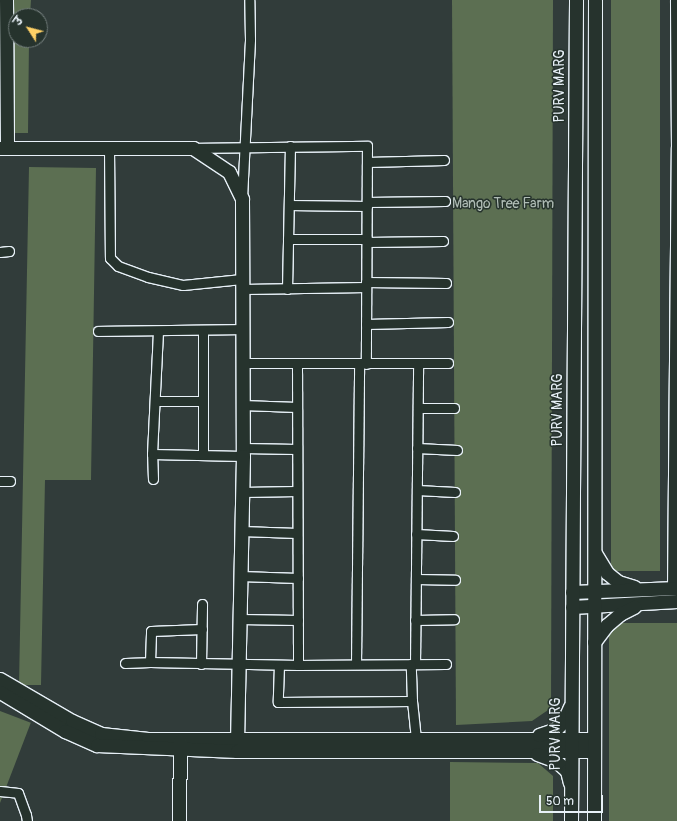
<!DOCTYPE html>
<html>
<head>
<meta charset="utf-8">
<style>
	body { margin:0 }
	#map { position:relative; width:677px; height:821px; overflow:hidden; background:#313c3a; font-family:Pangolin,"Playpen Sans Deva",sans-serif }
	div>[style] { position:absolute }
	.green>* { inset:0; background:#5c6f52; transform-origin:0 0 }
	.roads { filter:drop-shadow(1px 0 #e8f1f8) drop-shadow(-1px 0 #e8f1f8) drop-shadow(0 1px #e8f1f8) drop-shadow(0 -1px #e8f1f8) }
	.street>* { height:9px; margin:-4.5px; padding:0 4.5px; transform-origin:4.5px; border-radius:4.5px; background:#26332d }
	.secondary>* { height:13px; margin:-6.5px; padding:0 6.5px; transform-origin:6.5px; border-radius:6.5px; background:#26332d }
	span { translate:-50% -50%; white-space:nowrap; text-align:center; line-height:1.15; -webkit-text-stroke:3px #26332d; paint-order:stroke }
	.street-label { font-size:14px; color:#e8f1f8 }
	.park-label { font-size:14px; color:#b0bdb6 }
	.north { position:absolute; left:8px; top:8px; width:40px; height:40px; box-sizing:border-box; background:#26332d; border:1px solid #747f7e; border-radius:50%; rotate:306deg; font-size:11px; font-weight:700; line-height:16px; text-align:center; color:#e8f1f8 }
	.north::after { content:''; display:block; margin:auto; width:14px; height:18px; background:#ffd166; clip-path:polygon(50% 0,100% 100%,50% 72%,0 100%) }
	.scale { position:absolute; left:539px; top:795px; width:64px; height:18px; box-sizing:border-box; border:2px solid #e8f1f8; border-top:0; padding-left:5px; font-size:12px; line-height:14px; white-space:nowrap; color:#e8f1f8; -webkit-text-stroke:3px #26332d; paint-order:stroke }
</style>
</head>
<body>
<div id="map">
	<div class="green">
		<div style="clip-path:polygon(12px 0,31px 0,30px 16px,16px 16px,16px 40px,29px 40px,28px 133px,11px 133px)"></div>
		<div style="clip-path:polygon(452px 0,553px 0,551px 708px,532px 721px,456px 725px)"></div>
		<div style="left:611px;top:0;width:49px;height:571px"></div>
		<div style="clip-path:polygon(29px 167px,96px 168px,91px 480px,45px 480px,41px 685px,19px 685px)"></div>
		<div style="left:677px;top:623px;width:198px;height:68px;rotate:90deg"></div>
		<div style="left:0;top:711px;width:33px;height:110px;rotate:21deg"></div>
		<div style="clip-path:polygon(450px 762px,538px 763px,553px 776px,553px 821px,450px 821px)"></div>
	</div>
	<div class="roads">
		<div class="street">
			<div style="left:109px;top:148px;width:110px;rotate:89.5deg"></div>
			<div style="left:110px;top:258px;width:11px;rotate:45deg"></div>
			<div style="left:118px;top:266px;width:32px;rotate:20deg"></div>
			<div style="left:148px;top:277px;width:36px;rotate:13deg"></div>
			<div style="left:183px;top:285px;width:59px;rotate:-5.8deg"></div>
			<div style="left:193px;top:148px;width:174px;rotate:-0.7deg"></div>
			<div style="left:367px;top:146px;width:218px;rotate:90.3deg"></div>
			<div style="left:367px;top:162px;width:77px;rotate:-1.5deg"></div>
			<div style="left:242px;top:198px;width:159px;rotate:-87.1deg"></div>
			<div style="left:250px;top:39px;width:39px;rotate:-91deg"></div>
			<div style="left:367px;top:202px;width:78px;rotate:-0.7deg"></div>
			<div style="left:289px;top:205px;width:78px;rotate:0.7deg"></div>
			<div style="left:288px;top:239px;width:79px"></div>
			<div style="left:367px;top:242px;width:76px;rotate:-0.8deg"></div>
			<div style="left:0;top:252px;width:9px;rotate:-6deg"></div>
			<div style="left:366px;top:282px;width:80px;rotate:0.7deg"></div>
			<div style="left:243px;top:289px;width:123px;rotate:-0.9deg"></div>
			<div style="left:287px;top:289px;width:143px;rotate:-88.8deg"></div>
			<div style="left:366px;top:324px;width:82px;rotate:-1.4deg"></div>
			<div style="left:98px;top:331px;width:145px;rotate:-0.8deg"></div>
			<div style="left:242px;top:363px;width:206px"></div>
			<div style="left:297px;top:363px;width:302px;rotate:89.8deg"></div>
			<div style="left:155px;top:401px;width:48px"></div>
			<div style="left:242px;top:405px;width:55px;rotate:2.1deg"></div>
			<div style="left:418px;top:408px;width:36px"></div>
			<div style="left:242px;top:448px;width:55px;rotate:1deg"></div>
			<div style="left:417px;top:448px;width:40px;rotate:2.9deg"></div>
			<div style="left:152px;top:454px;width:91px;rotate:1.3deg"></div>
			<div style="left:203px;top:455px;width:125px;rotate:-90deg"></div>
			<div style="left:153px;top:479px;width:25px;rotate:-92deg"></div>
			<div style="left:152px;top:454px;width:123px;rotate:-87.2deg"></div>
			<div style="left:0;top:481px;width:10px"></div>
			<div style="left:417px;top:490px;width:38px;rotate:3deg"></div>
			<div style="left:242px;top:492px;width:55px;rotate:-1deg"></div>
			<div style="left:241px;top:531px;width:56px;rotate:2deg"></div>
			<div style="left:416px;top:534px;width:37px;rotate:3deg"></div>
			<div style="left:240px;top:576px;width:58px;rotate:2deg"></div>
			<div style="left:416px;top:579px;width:39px;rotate:1deg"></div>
			<div style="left:672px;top:589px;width:442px;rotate:-89.5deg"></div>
			<div style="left:676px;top:147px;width:147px;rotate:-90.4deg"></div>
			<div style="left:240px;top:619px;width:58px;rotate:1deg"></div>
			<div style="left:415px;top:620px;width:39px;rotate:-1deg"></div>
			<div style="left:150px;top:662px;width:31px;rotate:-88deg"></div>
			<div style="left:151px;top:631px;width:51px;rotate:-2.2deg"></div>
			<div style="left:125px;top:663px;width:25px;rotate:-2deg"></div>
			<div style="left:150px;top:662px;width:148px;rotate:1.2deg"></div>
			<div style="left:298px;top:665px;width:148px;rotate:-0.4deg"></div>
			<div style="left:201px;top:664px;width:60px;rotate:-89deg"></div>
			<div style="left:356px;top:664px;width:301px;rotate:-89.4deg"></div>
			<div style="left:415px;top:664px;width:301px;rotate:-89.4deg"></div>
			<div style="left:279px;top:665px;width:37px;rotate:92deg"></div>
			<div style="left:278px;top:702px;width:134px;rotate:-0.4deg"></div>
			<div style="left:412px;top:701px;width:37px;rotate:-92deg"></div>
			<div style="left:412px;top:701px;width:37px;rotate:84deg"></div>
			<div style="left:0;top:791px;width:18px;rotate:6deg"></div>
			<div style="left:18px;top:793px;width:23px;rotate:70deg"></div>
			<div style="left:26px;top:815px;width:6px;rotate:81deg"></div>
		</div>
		<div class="secondary">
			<div style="left:6px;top:0;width:148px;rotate:89.6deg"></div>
			<div style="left:0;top:148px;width:193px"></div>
			<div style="left:193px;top:148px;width:43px;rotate:33.7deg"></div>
			<div style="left:229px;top:172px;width:30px;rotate:64deg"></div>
			<div style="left:242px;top:199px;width:257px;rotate:89.8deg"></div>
			<div style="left:243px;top:456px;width:295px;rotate:91.2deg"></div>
			<div style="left:595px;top:553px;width:23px;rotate:59deg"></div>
			<div style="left:607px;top:573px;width:14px;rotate:39deg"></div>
			<div style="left:618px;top:582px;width:17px;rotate:17deg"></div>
			<div style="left:572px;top:592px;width:105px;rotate:-2.2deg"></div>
			<div style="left:572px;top:607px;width:105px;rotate:-3.3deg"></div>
			<div style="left:594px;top:642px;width:21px;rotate:-53deg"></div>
			<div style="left:607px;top:625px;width:17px;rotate:-40deg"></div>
			<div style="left:620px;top:614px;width:16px;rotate:-27deg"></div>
			<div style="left:0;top:679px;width:83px;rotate:30.3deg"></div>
			<div style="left:72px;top:721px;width:32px;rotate:24deg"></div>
			<div style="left:101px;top:734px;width:47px;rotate:6.1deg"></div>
			<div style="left:148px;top:739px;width:446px"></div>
			<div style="left:0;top:692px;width:76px;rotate:31deg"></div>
			<div style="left:65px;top:731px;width:35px;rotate:24deg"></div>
			<div style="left:97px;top:745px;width:140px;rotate:2.5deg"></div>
			<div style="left:237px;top:751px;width:357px"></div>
			<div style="left:539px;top:735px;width:18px;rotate:-19deg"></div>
			<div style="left:556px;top:729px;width:10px;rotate:-45deg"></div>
			<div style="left:563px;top:722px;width:17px;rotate:-65deg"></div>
			<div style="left:537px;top:754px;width:20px;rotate:20deg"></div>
			<div style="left:556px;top:761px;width:15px;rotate:42deg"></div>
			<div style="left:567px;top:771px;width:12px;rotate:76deg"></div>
			<div style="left:179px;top:821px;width:80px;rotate:-89.3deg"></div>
			<div style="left:571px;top:821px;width:821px;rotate:-89.65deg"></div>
			<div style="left:594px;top:821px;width:821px;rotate:-89.93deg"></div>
		</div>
	</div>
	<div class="street-label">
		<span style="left:560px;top:86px;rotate:-90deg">PURV MARG</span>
		<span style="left:558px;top:410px;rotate:-90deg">PURV MARG</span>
		<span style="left:556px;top:734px;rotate:-90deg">PURV MARG</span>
	</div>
	<div class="park-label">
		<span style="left:503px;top:204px">Mango Tree Farm</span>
	</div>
	<div class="north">उ</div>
	<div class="scale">50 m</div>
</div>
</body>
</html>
